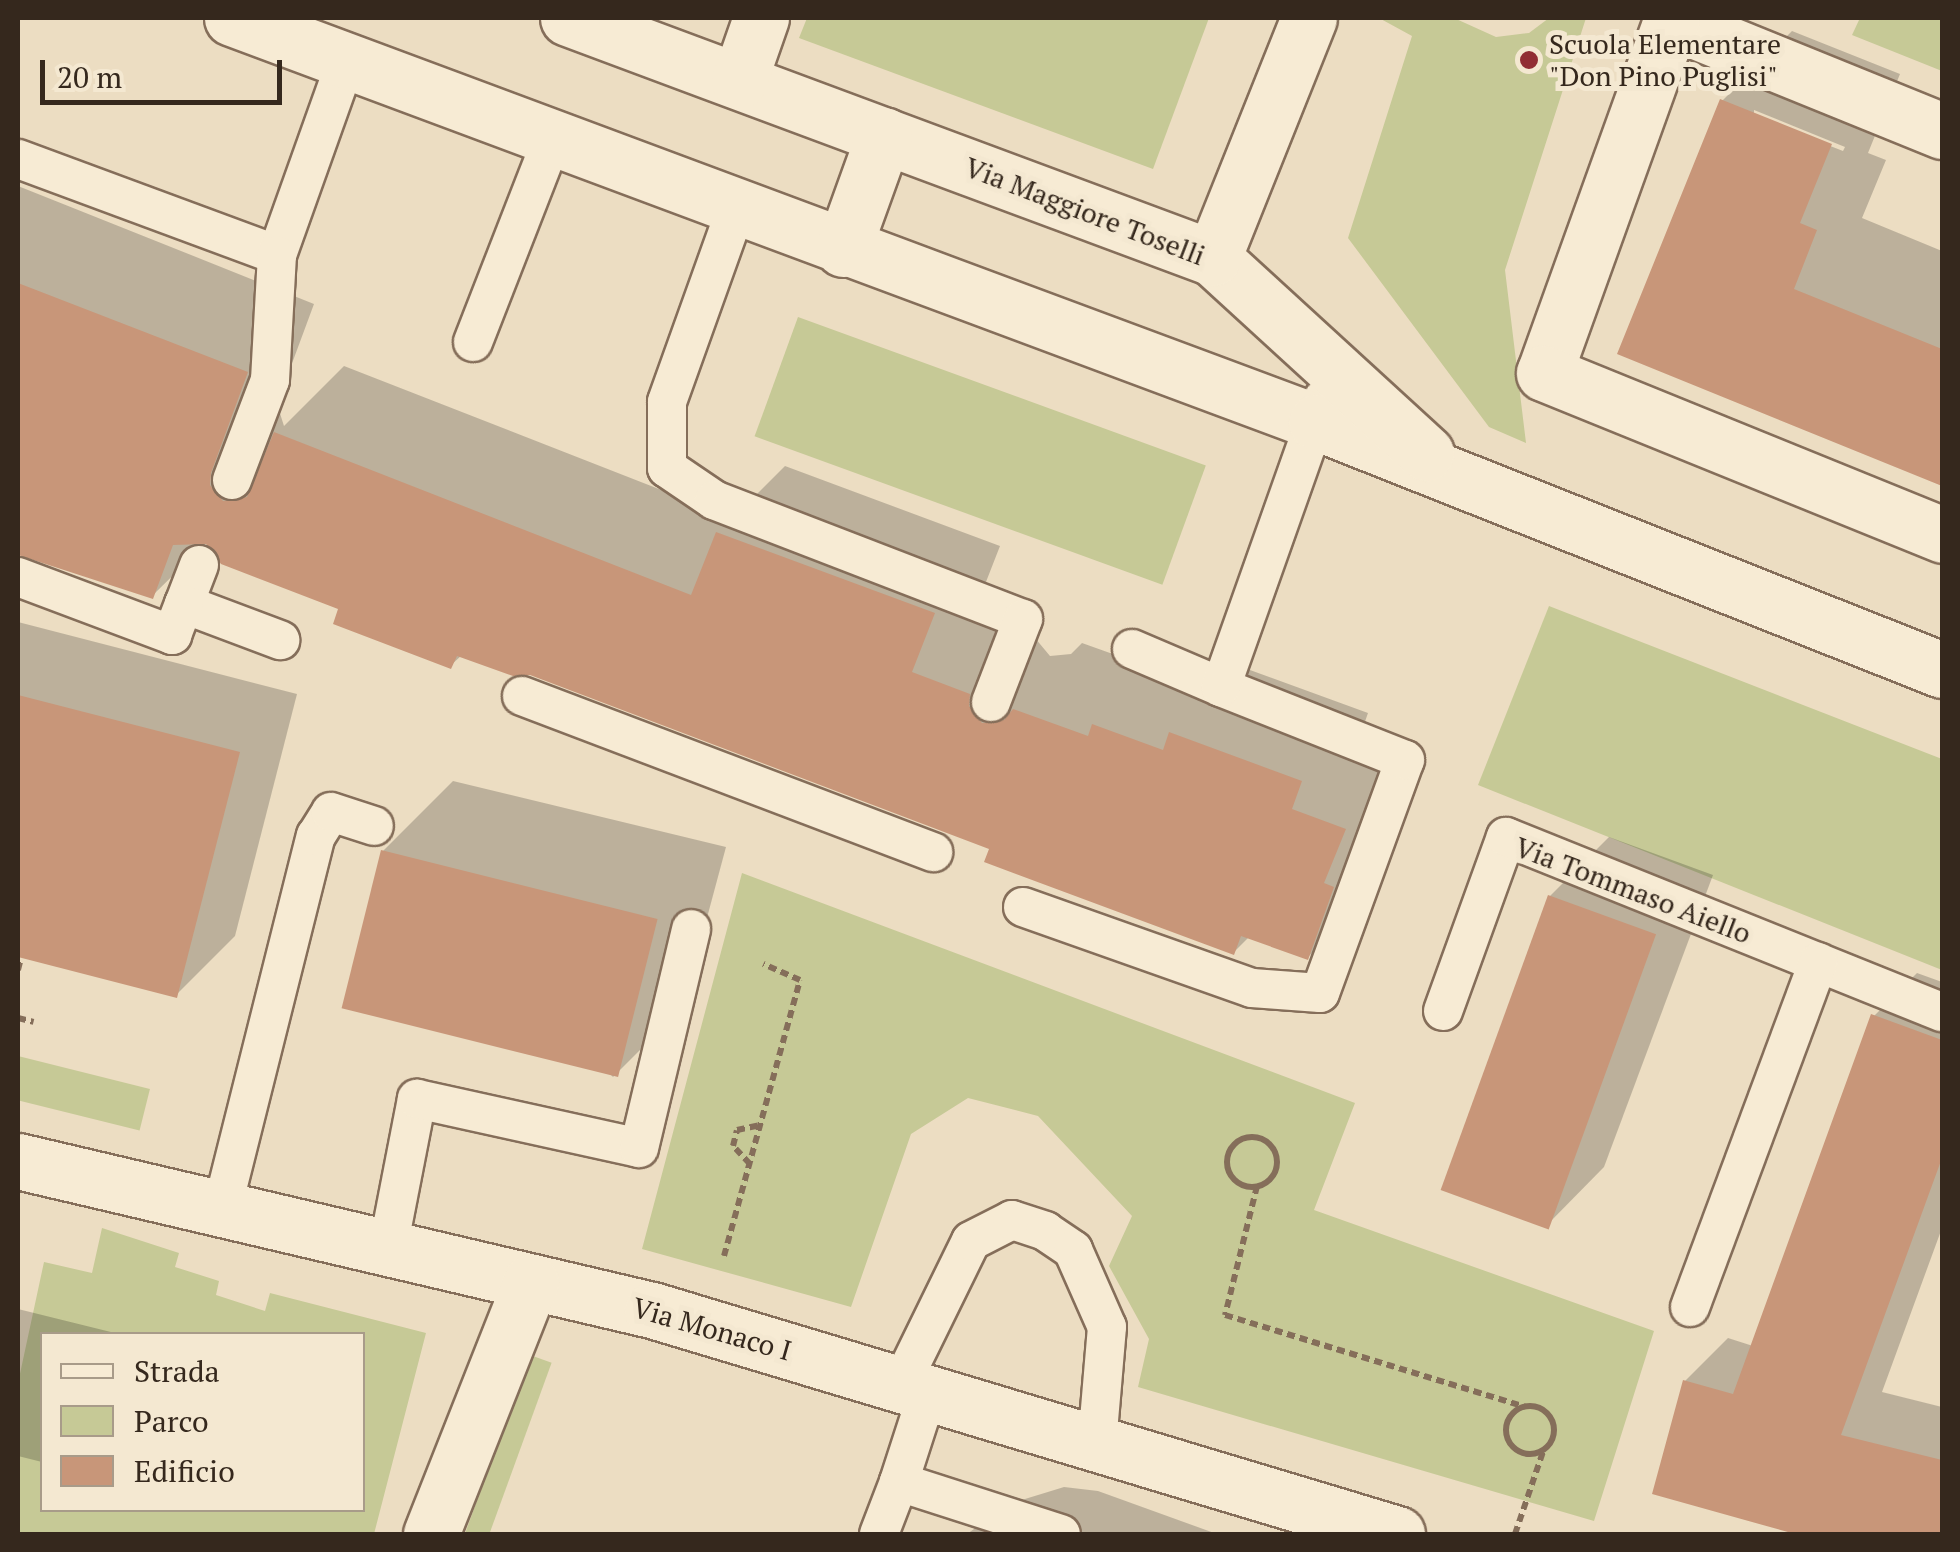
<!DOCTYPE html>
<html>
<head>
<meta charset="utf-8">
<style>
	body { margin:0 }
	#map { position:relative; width:1960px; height:1552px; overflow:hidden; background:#ecddc2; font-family:"PT Serif",serif }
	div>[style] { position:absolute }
	.green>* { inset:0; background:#c6c996; transform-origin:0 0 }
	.shadow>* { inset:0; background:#0003 }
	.building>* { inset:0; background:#c89679; transform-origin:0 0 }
	.path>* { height:6px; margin-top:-3px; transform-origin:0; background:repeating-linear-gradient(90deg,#856e5a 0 8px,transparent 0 13px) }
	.path>.ring { margin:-3px; padding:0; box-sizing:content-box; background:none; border:6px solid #856e5a; border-radius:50% }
	.roads { filter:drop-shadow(2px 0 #856e5a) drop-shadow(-2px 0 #856e5a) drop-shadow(0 2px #856e5a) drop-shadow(0 -2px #856e5a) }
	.lane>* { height:38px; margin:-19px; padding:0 19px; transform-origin:19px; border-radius:19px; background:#f7ebd4 }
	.street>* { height:55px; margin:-27.5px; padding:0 27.5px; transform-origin:27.5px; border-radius:27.5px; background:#f7ebd4 }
	.dots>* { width:28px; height:28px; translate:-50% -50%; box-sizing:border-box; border:5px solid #f4e8d1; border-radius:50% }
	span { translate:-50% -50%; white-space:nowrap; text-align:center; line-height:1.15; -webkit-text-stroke:10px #f4e8d1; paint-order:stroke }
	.poi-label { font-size:28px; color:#35281d }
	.left { translate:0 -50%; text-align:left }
	.street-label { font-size:28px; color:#35281d }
	.frame { position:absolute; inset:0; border:20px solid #35281d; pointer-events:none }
	.legend { position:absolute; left:40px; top:1332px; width:325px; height:180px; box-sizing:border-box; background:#f4e8d1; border:2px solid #a89b89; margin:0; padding:12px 18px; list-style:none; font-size:30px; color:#35281d }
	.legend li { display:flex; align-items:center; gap:20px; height:50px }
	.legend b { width:50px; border:2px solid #a89b89 }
	.scale { position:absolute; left:40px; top:60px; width:242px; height:45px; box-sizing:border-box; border:5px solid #35281d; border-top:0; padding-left:12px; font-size:30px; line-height:35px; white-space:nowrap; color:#35281d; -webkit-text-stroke:8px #f4e8d1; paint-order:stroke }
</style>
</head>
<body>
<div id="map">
	<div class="green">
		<div style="clip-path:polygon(807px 18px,1209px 18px,1153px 169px,799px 38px)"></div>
		<div style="clip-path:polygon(1379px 18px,1454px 18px,1496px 37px,1529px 33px,1549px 18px,1586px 18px,1505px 270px,1526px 443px,1489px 427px,1348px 238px,1412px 36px)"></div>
		<div style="clip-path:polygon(1860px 18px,1942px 18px,1942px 71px,1852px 35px)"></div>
		<div style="left:798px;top:317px;width:434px;height:127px;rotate:20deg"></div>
		<div style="clip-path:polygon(1549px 606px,1942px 759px,1942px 970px,1478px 785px)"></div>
		<div style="clip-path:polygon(742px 873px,1355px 1103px,1314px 1210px,1654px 1331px,1594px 1521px,1138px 1387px,1149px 1339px,1109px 1266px,1132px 1216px,1038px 1116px,968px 1098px,911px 1134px,851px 1307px,642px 1249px)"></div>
		<div style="left:18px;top:1056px;width:136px;height:43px;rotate:14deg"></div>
		<div style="clip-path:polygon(evenodd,102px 1228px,179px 1253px,175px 1267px,219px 1281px,216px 1295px,265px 1311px,270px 1293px,426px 1333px,374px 1534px,18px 1534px,18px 1383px,44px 1262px,92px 1273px,102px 1228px,42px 1334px,362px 1334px,362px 1510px,42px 1510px,42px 1334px)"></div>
		<div style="left:530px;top:1355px;width:23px;height:190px;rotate:20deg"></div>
	</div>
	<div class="shadow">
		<div style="clip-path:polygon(evenodd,1792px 31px,1900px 74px,1868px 153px,1886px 160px,1862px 218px,1942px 251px,1942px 483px,1620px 353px,1722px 101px,1792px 31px,1754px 110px,1845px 147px,1843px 151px,1754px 116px,1754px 110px)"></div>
		<div style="clip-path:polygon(18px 186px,314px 304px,277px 404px,284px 426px,344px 366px,733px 518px,785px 466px,1000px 546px,977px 605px,1035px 638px,1050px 656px,1071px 654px,1082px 643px,1152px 668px,1239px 666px,1368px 713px,1358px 742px,1411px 762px,1375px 890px,1307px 958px,1250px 936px,1234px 952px,992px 848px,530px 672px,462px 655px,450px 666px,208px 541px,152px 596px,18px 541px)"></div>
		<div style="clip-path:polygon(18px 622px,297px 694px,235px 936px,176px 995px,18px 955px)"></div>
		<div style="clip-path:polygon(453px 781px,726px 847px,683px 1007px,613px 1077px,383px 851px)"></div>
		<div style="clip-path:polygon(1609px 837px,1713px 875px,1604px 1167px,1546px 1226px,1550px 896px)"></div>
		<div style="clip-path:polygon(1917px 973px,1942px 982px,1942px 1228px,1882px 1392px,1942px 1407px,1942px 1534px,1804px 1534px,1655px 1492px,1685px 1381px,1728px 1338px,1753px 1346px,1874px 1016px)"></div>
		<div style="clip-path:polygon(18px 1309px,119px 1334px,42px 1334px,42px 1462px,18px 1456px)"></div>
		<div style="clip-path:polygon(1064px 1487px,1098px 1491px,1217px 1534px,967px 1534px,1009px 1504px)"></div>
	</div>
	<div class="building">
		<div style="clip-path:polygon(1720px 99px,1832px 144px,1800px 223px,1817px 230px,1794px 289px,1942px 349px,1942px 486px,1617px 354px)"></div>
		<div style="clip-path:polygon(18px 283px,248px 372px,211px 473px,210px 485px,223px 501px,247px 497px,274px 432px,691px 595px,716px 532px,935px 613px,912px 672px,970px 694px,969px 706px,982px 723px,1004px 720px,1013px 709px,1088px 736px,1092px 724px,1163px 750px,1169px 732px,1302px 781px,1292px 809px,1346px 829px,1324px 883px,1334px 887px,1308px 960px,1241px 936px,1234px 955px,984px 862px,989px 849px,530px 675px,513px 676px,457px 656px,451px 669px,333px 624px,338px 609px,221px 564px,206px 544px,173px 545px,153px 599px,18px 555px)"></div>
		<div style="clip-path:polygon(18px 695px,240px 752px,177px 998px,18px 957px)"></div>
		<div style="left:381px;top:850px;width:285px;height:163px;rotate:14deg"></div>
		<div style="left:1548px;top:895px;width:115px;height:314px;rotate:20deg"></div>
		<div style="clip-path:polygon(1871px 1014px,1942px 1040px,1942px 1158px,1841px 1435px,1942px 1460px,1942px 1534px,1795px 1534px,1652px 1494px,1683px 1380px,1733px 1394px)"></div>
	</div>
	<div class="path">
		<div style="left:18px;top:970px;width:12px;rotate:-76deg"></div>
		<div style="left:18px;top:1018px;width:16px;rotate:14deg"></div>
		<div class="ring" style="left:1227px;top:1137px;width:44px;height:44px"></div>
		<div style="left:750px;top:1164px;width:25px;rotate:-133deg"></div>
		<div style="left:733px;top:1146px;width:16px;rotate:-76deg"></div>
		<div style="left:737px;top:1130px;width:24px;rotate:-12deg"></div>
		<div style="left:1257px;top:1186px;width:133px;rotate:103.9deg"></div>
		<div style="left:1225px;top:1315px;width:314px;rotate:17deg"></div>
		<div style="left:724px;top:1256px;width:286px;rotate:-74.6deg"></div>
		<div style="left:800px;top:980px;width:40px;rotate:-156.6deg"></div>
		<div class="ring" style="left:1506px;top:1406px;width:42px;height:42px"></div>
		<div style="left:1515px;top:1534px;width:90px;rotate:-71.2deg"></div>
	</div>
	<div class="roads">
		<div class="lane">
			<div style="left:18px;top:159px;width:276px;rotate:20.3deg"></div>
			<div style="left:277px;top:255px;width:206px;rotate:-70.4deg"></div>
			<div style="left:736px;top:209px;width:205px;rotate:109.7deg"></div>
			<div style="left:667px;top:402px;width:66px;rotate:90deg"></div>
			<div style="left:667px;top:468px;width:57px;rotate:34.2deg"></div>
			<div style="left:714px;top:500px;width:331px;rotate:21.1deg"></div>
			<div style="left:1023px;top:619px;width:89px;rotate:111.1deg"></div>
			<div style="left:473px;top:342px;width:218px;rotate:-68.7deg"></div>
			<div style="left:232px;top:480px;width:107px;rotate:-69.2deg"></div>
			<div style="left:270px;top:380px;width:125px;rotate:-86.8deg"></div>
			<div style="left:199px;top:565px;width:42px;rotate:111deg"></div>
			<div style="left:184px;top:604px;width:103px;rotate:20.6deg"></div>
			<div style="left:18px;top:577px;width:165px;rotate:20.6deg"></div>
			<div style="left:172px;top:635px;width:33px;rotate:-69deg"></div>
			<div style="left:1132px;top:649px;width:97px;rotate:23.1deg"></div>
			<div style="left:522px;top:696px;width:440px;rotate:20.8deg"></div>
			<div style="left:1023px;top:907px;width:243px;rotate:19.5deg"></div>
			<div style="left:1252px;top:988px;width:68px;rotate:4.2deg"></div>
			<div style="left:1320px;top:993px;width:248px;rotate:-70deg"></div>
			<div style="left:1405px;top:760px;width:198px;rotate:-158.4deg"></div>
			<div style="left:1221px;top:687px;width:306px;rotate:-70.5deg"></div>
			<div style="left:1443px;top:1011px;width:185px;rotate:-70.1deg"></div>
			<div style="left:1506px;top:837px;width:470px;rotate:21.9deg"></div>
			<div style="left:222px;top:1209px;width:385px;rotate:-75.9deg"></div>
			<div style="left:316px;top:836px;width:28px;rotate:-58deg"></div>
			<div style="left:331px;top:812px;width:45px;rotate:18deg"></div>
			<div style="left:388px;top:1248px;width:152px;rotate:-79deg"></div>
			<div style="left:417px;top:1099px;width:227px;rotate:12.4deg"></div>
			<div style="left:639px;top:1148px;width:225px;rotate:-76.6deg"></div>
			<div style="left:1690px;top:1307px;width:368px;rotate:-69.6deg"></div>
			<div style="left:901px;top:1384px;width:159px;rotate:-63.9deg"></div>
			<div style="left:971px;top:1241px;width:46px;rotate:-27.1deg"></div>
			<div style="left:1012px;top:1220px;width:35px;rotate:18deg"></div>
			<div style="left:1045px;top:1231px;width:34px;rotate:34deg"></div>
			<div style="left:1073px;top:1250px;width:84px;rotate:66.2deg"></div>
			<div style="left:1107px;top:1327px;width:116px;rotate:94.9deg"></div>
			<div style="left:928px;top:1392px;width:95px;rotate:107.9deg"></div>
			<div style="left:899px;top:1482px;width:170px;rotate:17.8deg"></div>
			<div style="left:879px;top:1534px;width:56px;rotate:-69deg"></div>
		</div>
		<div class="street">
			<div style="left:232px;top:18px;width:1157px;rotate:20.44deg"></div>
			<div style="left:1316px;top:422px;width:673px;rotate:21.61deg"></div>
			<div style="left:568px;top:18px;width:688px;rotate:20.41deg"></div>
			<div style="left:1213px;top:258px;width:289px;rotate:42.5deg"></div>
			<div style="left:739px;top:81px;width:67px;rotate:-70.8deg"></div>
			<div style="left:1942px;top:131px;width:292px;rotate:-157.9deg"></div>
			<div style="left:1671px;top:21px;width:374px;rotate:109.8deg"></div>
			<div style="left:1544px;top:373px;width:430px;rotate:22.1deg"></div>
			<div style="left:843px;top:249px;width:121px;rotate:-70.2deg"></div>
			<div style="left:1213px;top:258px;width:258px;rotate:-68.2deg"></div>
			<div style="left:18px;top:1161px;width:651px;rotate:13.23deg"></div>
			<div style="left:652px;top:1310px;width:778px;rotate:16.73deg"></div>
			<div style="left:431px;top:1534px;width:271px;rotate:-68.4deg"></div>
		</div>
	</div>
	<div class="dots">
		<div style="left:1529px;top:60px;background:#912d33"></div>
	</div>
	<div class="poi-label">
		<span class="left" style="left:1549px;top:60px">Scuola Elementare<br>"Don Pino Puglisi"</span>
	</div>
	<div class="street-label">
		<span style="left:1085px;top:211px;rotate:21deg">Via Maggiore Toselli</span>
		<span style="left:1633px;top:890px;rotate:21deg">Via Tommaso Aiello</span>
		<span style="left:712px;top:1329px;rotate:16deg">Via Monaco I</span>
	</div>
	<div class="frame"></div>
	<ul class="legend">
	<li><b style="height:12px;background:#f7ebd4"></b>Strada</li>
	<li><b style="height:28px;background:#c6c996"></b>Parco</li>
	<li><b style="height:28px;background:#c89679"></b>Edificio</li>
	</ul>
	<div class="scale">20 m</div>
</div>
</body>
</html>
